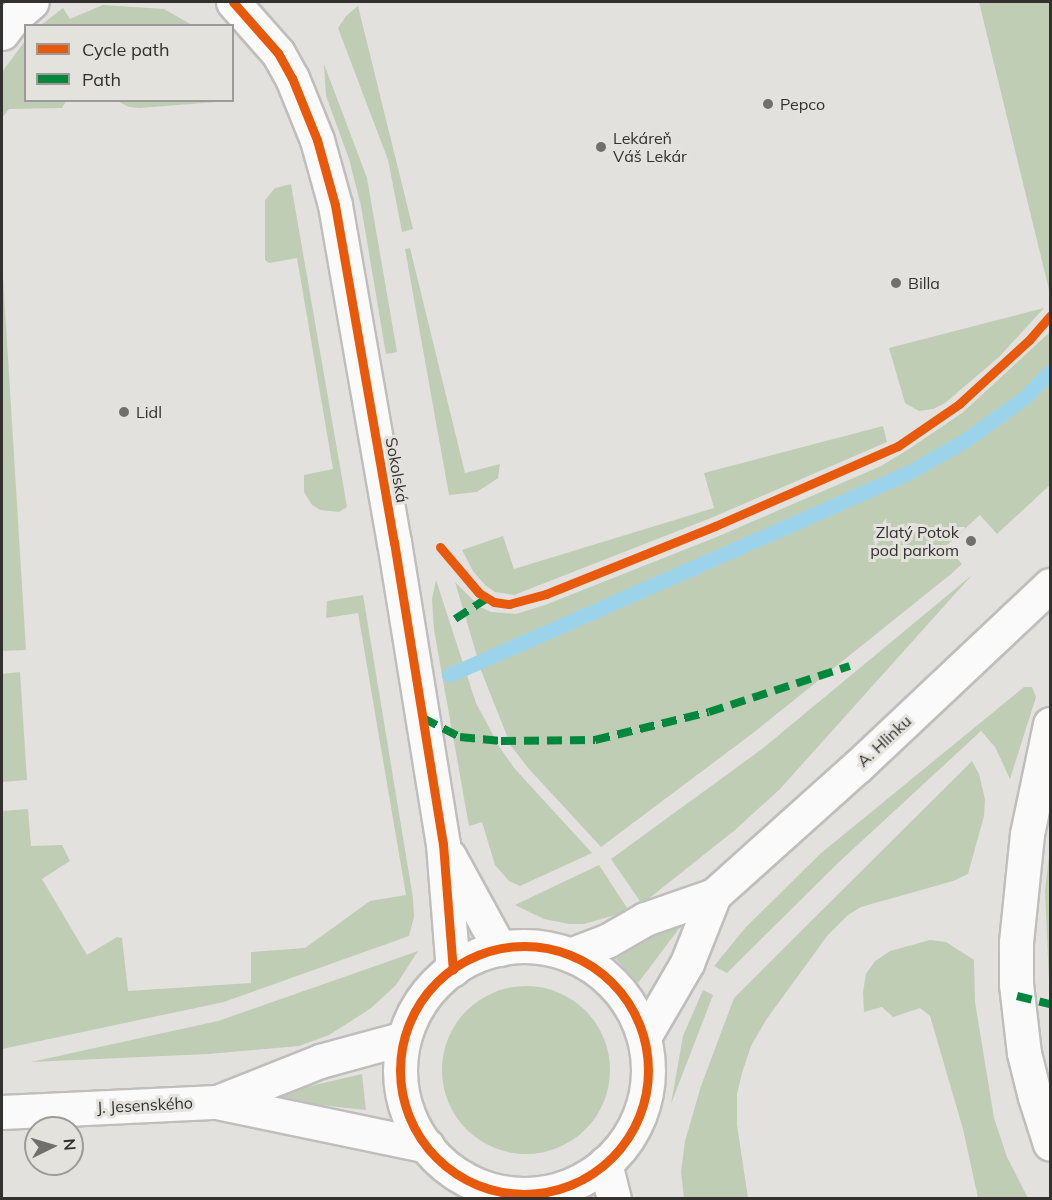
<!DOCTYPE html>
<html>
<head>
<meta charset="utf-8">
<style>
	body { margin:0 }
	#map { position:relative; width:1052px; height:1200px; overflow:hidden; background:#e2e1dd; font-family:Mulish,sans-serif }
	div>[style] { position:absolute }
	.green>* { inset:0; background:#c0cdb5 }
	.round { border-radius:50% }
	.stream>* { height:15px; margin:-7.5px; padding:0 7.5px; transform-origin:7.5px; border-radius:7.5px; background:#9bd4ea }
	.roads { filter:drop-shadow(2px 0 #bfbebc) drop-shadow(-2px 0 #bfbebc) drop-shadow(0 2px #bfbebc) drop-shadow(0 -2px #bfbebc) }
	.minor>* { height:33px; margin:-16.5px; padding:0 16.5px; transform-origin:16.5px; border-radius:16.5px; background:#fbfafa }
	.tertiary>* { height:33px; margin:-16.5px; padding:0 16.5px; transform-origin:16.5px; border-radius:16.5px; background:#fbfafa }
	.tertiary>.ring { margin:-16.5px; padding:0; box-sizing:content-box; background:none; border:33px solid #fbfafa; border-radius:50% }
	.quiet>* { height:8px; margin-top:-4px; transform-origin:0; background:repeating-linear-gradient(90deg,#00873e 0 15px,transparent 0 23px) }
	.cycleway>* { height:9px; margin:-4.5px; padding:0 4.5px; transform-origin:4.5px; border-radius:4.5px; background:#e8590c }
	.cycleway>.ring { margin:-4.5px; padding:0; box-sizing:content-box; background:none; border:9px solid #e8590c; border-radius:50% }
	.dots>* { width:16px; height:16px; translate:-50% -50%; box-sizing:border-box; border:3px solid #e3e2dc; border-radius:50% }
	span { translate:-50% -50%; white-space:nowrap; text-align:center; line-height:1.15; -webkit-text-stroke:6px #e3e2dc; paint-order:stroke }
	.poi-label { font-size:16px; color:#32312f }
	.left { translate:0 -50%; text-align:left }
	.right { translate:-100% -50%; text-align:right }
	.street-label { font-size:16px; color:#32312f }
	.frame { position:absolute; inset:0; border:3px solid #32312f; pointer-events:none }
	.legend { position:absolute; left:24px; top:24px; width:210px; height:78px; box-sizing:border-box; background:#e3e2dc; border:2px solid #9c9b97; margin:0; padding:8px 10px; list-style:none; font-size:18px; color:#32312f }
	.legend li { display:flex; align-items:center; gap:12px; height:30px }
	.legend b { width:30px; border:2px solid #9c9b97 }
	.north { position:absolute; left:24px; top:1116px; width:60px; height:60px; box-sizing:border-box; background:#e3e2dc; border:2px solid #9c9b97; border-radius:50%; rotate:85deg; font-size:16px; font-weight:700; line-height:24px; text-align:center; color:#32312f }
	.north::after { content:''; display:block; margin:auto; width:21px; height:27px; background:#706f6c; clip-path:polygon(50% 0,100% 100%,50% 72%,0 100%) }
</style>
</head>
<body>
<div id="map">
	<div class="green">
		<div style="clip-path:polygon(979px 2px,1050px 2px,1050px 294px)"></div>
		<div style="clip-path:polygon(103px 5px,164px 9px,192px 25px,41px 25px,63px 8px,70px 19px)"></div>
		<div style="clip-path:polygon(358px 6px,413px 229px,402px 232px,388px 160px,338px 28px,346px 16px)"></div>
		<div style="clip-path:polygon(25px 41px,26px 100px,66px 101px,62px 108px,9px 109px,2px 118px,2px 72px)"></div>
		<div style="clip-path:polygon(324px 64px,367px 178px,397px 352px,386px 354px,361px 206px,349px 159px,326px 96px)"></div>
		<div style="clip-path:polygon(117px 101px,228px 101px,140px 108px,129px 107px)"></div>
		<div style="clip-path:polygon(291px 184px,347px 507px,339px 512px,320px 510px,312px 505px,304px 492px,304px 475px,333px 469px,297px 258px,269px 263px,265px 260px,265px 200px,275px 188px)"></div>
		<div style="clip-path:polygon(410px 248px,465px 473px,500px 464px,498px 478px,477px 492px,449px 495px,405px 249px)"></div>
		<div style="clip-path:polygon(2px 261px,26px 650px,2px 651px)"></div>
		<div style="clip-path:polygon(1044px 308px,999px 357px,945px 403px,933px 409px,919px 411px,905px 403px,889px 348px)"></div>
		<div style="clip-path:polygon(1050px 332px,1050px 485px,997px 534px,980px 515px,946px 546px,962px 564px,951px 574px,753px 733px,601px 847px,529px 769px,511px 746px,482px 673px,455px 582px,480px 607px,491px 612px,516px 614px,545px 605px,719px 536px,881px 466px,909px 449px,962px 413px)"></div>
		<div style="clip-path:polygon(883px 426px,887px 442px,711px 518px,514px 595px,495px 592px,485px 585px,473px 571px,462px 550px,503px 536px,514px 569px,714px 508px,704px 473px)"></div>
		<div style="clip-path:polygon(972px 575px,780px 789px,735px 830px,642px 904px,611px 859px,762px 749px)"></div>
		<div style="clip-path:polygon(436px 580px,476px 703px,500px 748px,515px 769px,592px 853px,520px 886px,509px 881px,495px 865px,482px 822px,469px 826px,434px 630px,432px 599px)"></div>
		<div style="clip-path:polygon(363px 595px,413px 898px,414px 917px,409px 936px,224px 1002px,2px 1049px,2px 811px,28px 809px,31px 846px,62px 845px,70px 861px,42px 879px,87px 955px,117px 937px,122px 938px,128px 991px,251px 983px,251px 952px,305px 948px,370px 901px,406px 895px,358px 613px,326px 618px,327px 601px)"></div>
		<div style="clip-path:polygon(20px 672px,27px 780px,2px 782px,2px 674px)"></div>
		<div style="clip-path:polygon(1024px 687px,1032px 687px,1036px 697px,1010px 779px,995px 747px,981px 731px,838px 863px,727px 973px,714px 966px,746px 927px,820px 854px)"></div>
		<div style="clip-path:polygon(972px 761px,979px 774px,985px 799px,984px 816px,968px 874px,953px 881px,861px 907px,848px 915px,827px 936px,766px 1020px,751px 1046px,742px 1073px,737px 1094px,737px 1125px,748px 1198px,684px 1198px,681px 1172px,685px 1141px,701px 1086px,734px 998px)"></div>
		<div style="clip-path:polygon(1050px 846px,1050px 1002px,1045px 891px)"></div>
		<div style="clip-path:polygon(599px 865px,629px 911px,584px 924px,569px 924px,544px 919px,515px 905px)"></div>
		<div style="clip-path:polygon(677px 920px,681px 921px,681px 926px,638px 983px,616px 959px)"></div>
		<div style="clip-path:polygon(930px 940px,946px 942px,974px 960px,975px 1002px,994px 1118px,1007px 1157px,1028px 1198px,978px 1198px,963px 1129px,930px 1016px,920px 1008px,893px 1017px,882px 1007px,864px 1012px,863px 992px,866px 974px,875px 961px,890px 951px)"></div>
		<div style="clip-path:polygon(418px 951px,396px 985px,370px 1009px,329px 1035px,299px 1046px,208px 1054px,31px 1062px,218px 1021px)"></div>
		<div class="round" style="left:442px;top:986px;width:168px;height:168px"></div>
		<div style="clip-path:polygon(703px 990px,713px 995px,671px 1104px,683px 1036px)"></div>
		<div style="clip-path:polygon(362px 1074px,366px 1110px,283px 1101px,285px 1092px)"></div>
	</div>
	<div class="stream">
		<div style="left:449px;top:675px;width:501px;rotate:-23.75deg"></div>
		<div style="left:908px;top:473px;width:64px;rotate:-29.7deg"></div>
		<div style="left:964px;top:441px;width:74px;rotate:-35.6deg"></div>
		<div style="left:1024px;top:398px;width:37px;rotate:-45deg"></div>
	</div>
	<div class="roads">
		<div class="minor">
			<div style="left:233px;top:2px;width:68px;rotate:48.6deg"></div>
			<div style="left:278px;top:53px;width:29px;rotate:61deg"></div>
			<div style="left:292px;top:78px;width:67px;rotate:68deg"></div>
			<div style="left:317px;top:140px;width:67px;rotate:74.5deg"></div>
			<div style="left:335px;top:205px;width:342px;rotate:80.1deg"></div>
			<div style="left:394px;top:542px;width:306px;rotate:80.8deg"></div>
			<div style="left:443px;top:844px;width:126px;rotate:85.5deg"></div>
			<div style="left:2px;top:33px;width:20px;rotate:-53deg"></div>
			<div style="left:14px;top:17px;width:23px;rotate:-40deg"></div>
			<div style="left:1050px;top:724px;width:112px;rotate:101.8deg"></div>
			<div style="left:1027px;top:834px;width:110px;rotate:95.8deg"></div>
			<div style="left:1016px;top:943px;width:41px;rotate:90deg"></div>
			<div style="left:1016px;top:984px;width:69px;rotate:83.4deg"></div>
			<div style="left:1024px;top:1053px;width:45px;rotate:76deg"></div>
			<div style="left:1035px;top:1097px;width:49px;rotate:72.3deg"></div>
			<div style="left:449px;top:856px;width:106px;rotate:61.3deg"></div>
			<div style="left:570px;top:955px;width:40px;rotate:-21deg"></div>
			<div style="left:607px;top:941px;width:44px;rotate:-30.1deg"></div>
			<div style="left:645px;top:919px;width:73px;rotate:-19.2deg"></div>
			<div style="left:714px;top:895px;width:193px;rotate:-41.9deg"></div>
			<div style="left:858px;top:766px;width:264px;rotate:-43.3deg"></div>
			<div style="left:644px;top:1037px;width:86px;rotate:-59.8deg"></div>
			<div style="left:687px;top:963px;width:73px;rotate:-68.3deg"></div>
		</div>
		<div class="tertiary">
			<div class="ring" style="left:400px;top:946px;width:215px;height:215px"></div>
			<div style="left:217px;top:1102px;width:111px;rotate:-21.7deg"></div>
			<div style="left:320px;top:1061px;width:87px;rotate:-15.3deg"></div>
			<div style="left:2px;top:1112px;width:215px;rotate:-2.7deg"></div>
			<div style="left:217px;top:1102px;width:215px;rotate:11.8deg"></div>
			<div style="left:605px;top:1163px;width:36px;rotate:76deg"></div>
		</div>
	</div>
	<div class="quiet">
		<div style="left:455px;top:619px;width:38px;rotate:-33deg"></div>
		<div style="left:423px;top:718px;width:42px;rotate:27.2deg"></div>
		<div style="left:460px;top:737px;width:41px;rotate:5.6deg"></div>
		<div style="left:501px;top:741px;width:94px;rotate:-0.6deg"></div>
		<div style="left:595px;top:740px;width:117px;rotate:-13.8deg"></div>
		<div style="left:709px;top:712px;width:148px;rotate:-18.1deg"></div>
		<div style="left:1017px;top:996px;width:34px;rotate:14deg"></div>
	</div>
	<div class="cycleway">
		<div style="left:233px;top:2px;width:68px;rotate:48.6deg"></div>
		<div style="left:278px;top:53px;width:29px;rotate:61deg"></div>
		<div style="left:292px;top:78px;width:67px;rotate:68deg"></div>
		<div style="left:317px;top:140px;width:67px;rotate:74.5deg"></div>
		<div style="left:335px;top:205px;width:342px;rotate:80.1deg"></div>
		<div style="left:394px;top:542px;width:306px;rotate:80.8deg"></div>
		<div style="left:443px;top:844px;width:126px;rotate:85.5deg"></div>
		<div style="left:440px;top:547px;width:60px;rotate:49.7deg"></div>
		<div style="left:479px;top:593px;width:17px;rotate:31deg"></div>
		<div style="left:494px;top:602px;width:15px;rotate:8deg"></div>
		<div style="left:509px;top:604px;width:38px;rotate:-15deg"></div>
		<div style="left:546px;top:594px;width:182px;rotate:-21.9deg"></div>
		<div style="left:715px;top:526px;width:200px;rotate:-23.6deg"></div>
		<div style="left:898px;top:446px;width:74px;rotate:-34.5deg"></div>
		<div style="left:959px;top:404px;width:95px;rotate:-42.4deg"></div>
		<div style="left:1029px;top:340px;width:32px;rotate:-49deg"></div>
		<div class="ring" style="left:400px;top:946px;width:239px;height:239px"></div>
	</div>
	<div class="dots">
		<div style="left:768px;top:104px;background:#706f6c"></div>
		<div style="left:601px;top:147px;background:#706f6c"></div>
		<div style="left:896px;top:283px;background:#706f6c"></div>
		<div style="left:124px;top:412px;background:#706f6c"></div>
		<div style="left:971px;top:541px;background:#706f6c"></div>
	</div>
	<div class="poi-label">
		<span class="left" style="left:780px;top:104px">Pepco</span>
		<span class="left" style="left:613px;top:147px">Lekáreň<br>Váš Lekár</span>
		<span class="left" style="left:908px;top:283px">Billa</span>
		<span class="left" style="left:136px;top:412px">Lidl</span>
		<span class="right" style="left:959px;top:541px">Zlatý Potok<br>pod parkom</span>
	</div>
	<div class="street-label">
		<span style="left:397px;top:470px;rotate:80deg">Sokolská</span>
		<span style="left:884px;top:741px;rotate:-43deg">A. Hlinku</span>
		<span style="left:145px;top:1105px;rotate:-3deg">J. Jesenského</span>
	</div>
	<div class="frame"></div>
	<ul class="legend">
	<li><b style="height:8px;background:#e8590c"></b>Cycle path</li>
	<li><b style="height:8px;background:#00873e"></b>Path</li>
	</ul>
	<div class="north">N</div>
</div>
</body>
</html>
